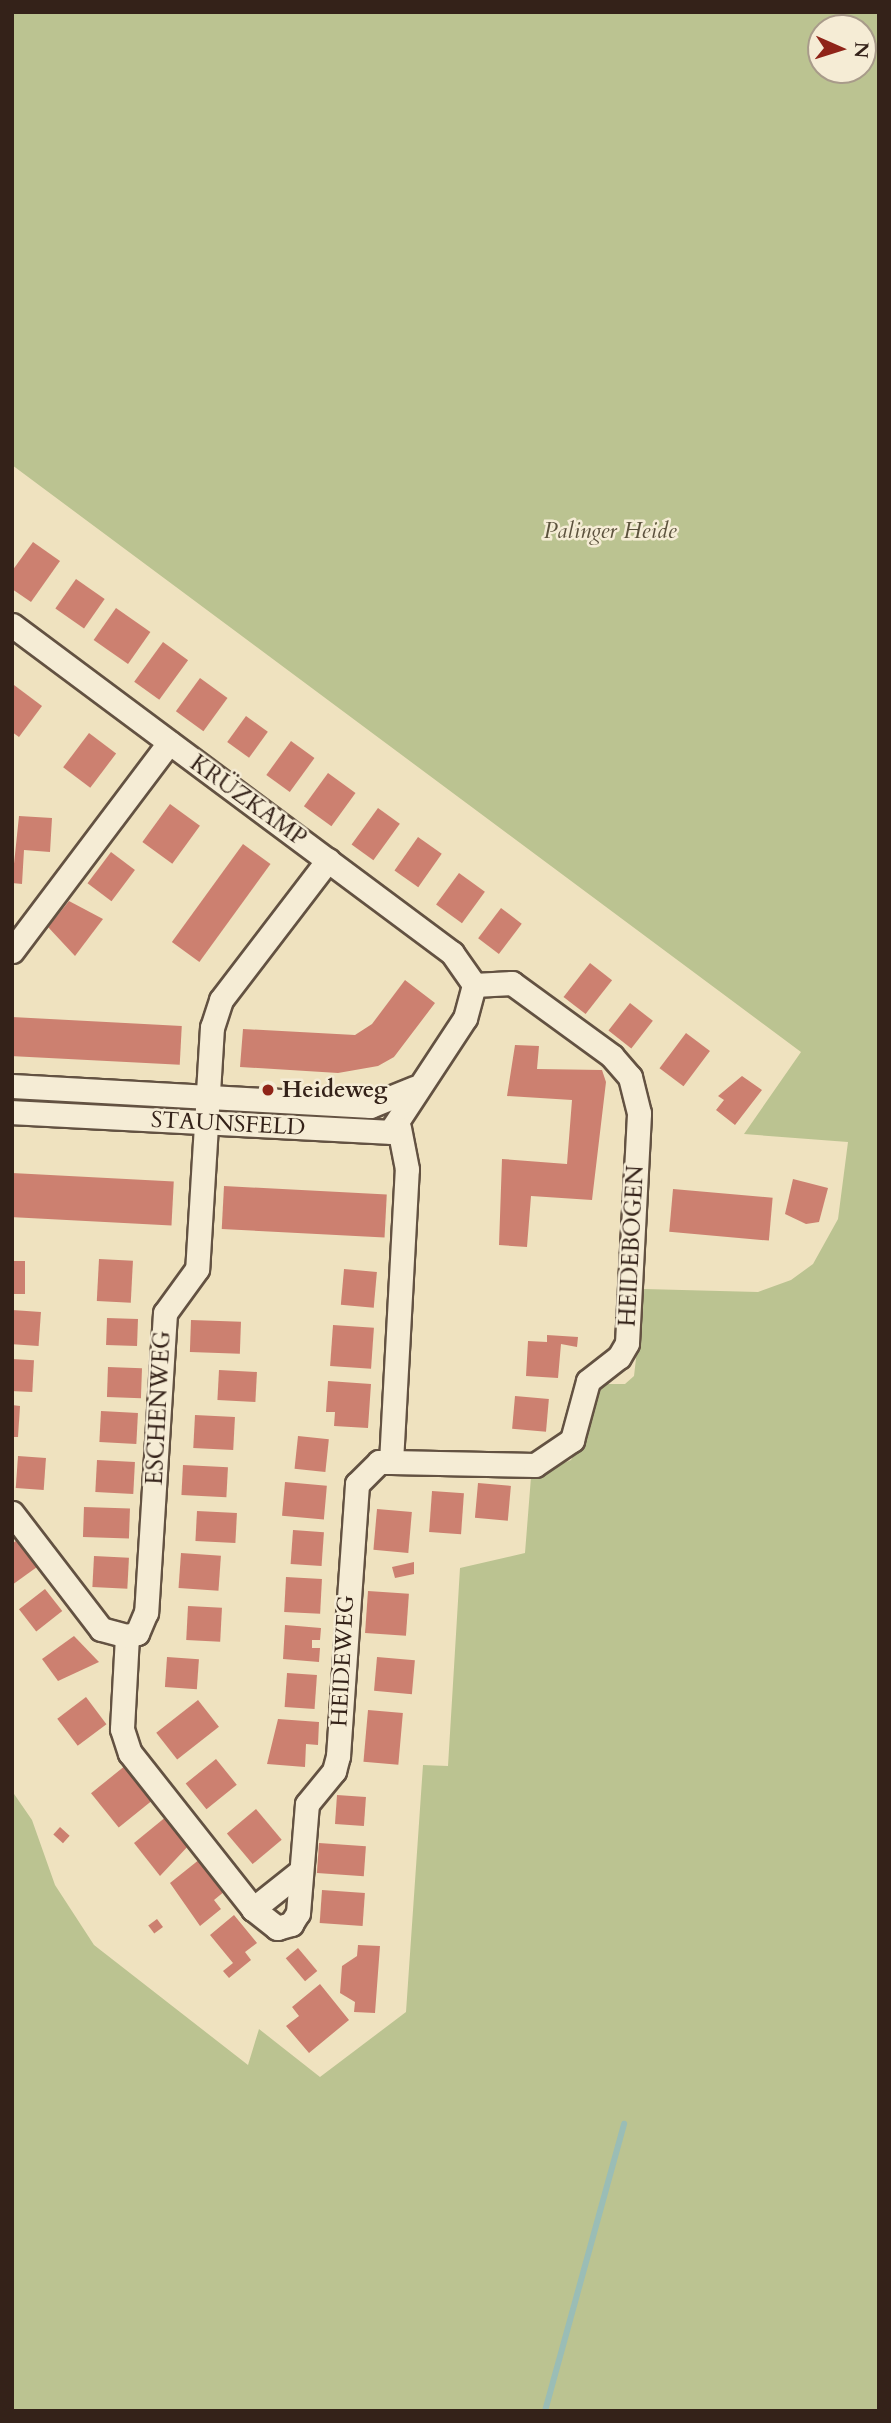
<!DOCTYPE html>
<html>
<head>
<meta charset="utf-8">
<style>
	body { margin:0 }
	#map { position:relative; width:891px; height:2423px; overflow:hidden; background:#efe2bf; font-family:Cardo,serif }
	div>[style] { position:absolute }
	.green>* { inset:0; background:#bbc391 }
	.stream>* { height:6px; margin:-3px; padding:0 3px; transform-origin:3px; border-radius:3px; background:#9abdb6 }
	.building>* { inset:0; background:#cc8070; transform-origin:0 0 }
	.roads { filter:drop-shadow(2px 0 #635242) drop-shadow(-2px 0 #635242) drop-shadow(0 2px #635242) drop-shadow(0 -2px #635242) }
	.minor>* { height:23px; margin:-11.5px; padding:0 11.5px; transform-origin:11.5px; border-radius:11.5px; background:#f5ecd5 }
	.dots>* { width:19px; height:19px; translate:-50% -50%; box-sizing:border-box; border:4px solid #f5ecd5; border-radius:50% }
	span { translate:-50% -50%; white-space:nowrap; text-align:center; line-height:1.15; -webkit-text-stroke:5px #f5ecd5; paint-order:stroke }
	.park-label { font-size:23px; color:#5c523d; font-style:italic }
	.street-label { font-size:23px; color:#342219 }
	.poi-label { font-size:23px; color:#342219; font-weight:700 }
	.left { translate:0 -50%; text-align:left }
	.frame { position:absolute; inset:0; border:14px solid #342219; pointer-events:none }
	.north { position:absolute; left:807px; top:14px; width:70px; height:70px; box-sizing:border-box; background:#f5ecd5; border:2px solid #a89b8a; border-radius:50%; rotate:93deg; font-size:19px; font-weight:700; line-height:28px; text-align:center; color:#342219 }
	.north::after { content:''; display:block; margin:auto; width:24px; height:32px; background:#8f2418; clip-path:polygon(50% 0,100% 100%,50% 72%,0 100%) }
</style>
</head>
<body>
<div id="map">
	<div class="green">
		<div style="clip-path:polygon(evenodd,12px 12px,879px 12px,879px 2411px,12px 2411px,12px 1791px,32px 1820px,55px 1885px,94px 1945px,248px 2065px,259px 2029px,320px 2077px,406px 2012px,423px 1765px,448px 1766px,460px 1568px,525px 1553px,531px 1477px,571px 1460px,593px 1416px,597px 1384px,625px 1384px,634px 1376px,644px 1289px,758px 1292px,791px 1280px,813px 1264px,838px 1219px,848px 1142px,744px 1134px,801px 1052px,12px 465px,12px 12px,821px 28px,863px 28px,863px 70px,821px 70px,821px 28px)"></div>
		<div style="clip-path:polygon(13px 1096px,173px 1105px,173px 1109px,14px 1102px)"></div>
	</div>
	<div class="stream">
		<div style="left:545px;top:2411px;width:298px;rotate:-74.6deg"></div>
	</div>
	<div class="building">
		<div style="clip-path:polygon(33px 542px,60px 561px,31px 602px,12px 589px,12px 571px)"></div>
		<div style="left:76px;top:579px;width:35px;height:36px;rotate:35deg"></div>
		<div style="left:116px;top:608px;width:42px;height:39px;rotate:35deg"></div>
		<div style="left:163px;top:642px;width:31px;height:49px;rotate:36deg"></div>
		<div style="left:200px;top:678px;width:34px;height:41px;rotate:36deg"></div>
		<div style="clip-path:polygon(14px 685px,42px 706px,19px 737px,12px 732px)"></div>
		<div style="left:246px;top:716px;width:27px;height:32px;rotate:36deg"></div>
		<div style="left:89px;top:733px;width:34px;height:43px;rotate:37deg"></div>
		<div style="left:291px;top:741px;width:29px;height:42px;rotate:36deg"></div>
		<div style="left:328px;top:773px;width:34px;height:41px;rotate:36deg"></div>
		<div style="left:170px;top:804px;width:37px;height:47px;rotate:36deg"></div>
		<div style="left:378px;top:808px;width:27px;height:45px;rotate:36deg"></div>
		<div style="clip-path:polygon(19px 816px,52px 818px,50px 852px,24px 850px,22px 884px,12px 883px)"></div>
		<div style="left:418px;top:837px;width:29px;height:41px;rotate:35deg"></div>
		<div style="left:243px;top:844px;width:34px;height:121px;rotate:36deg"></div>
		<div style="left:111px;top:852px;width:30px;height:39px;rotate:37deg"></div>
		<div style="left:459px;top:873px;width:32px;height:39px;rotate:36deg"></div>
		<div style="clip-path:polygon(69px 901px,103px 919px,75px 956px,48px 927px)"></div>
		<div style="left:501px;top:908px;width:26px;height:38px;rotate:37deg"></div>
		<div style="left:590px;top:963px;width:28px;height:43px;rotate:38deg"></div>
		<div style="clip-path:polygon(405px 980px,435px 1003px,394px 1057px,378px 1066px,338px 1073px,240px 1067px,243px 1029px,355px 1035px,372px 1024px)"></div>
		<div style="left:630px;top:1003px;width:29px;height:35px;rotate:38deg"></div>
		<div style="left:12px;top:1017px;width:170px;height:39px;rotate:3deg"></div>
		<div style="left:686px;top:1033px;width:30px;height:44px;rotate:37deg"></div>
		<div style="clip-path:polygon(515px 1045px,539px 1046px,537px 1069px,602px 1070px,606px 1082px,592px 1200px,531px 1196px,527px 1247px,499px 1245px,502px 1159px,567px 1164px,572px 1100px,507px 1096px)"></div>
		<div style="clip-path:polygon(742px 1076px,762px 1090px,735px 1125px,716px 1110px,724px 1100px,718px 1096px)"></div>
		<div style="left:12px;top:1173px;width:162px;height:44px;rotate:3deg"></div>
		<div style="clip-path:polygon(793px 1179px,828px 1188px,819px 1222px,806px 1224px,785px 1214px)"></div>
		<div style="left:224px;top:1186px;width:163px;height:43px;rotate:3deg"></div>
		<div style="left:673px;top:1189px;width:100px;height:43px;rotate:5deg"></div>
		<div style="left:99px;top:1259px;width:34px;height:42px;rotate:3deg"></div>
		<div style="left:12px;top:1261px;width:13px;height:33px"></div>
		<div style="left:344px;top:1269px;width:33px;height:36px;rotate:5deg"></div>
		<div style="left:12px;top:1310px;width:29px;height:34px;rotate:4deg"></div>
		<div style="left:107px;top:1318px;width:31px;height:27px;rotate:2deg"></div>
		<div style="left:191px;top:1320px;width:50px;height:32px;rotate:2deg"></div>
		<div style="left:333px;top:1325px;width:41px;height:41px;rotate:4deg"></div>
		<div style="clip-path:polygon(547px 1335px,578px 1337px,577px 1347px,561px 1344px,558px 1378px,526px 1376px,528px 1341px,547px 1342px)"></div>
		<div style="left:12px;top:1359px;width:22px;height:32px;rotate:3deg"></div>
		<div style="left:108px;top:1367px;width:34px;height:30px;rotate:2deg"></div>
		<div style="left:219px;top:1370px;width:38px;height:30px;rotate:3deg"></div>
		<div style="clip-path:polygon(328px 1381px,371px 1384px,368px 1428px,334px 1426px,335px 1412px,326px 1412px)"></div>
		<div style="left:515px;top:1396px;width:34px;height:33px;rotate:5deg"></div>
		<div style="clip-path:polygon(12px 1405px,20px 1406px,18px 1437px,12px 1437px)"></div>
		<div style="left:101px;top:1411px;width:37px;height:31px;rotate:3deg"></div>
		<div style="left:195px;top:1415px;width:40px;height:33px;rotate:3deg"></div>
		<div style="left:298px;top:1436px;width:31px;height:33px;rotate:6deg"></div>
		<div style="left:18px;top:1456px;width:28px;height:32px;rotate:4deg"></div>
		<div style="left:97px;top:1460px;width:38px;height:32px;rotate:3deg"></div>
		<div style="left:183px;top:1465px;width:45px;height:30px;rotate:3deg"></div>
		<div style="left:285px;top:1482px;width:42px;height:34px;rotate:5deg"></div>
		<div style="left:478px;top:1483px;width:33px;height:35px;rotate:5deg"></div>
		<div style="left:432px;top:1491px;width:32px;height:41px;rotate:4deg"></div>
		<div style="left:84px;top:1507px;width:46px;height:30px;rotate:2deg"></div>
		<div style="left:377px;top:1509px;width:35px;height:41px;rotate:5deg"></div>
		<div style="left:197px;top:1511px;width:40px;height:30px;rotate:3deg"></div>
		<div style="left:293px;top:1530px;width:31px;height:34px;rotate:4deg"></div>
		<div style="clip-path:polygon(17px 1540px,37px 1567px,12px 1585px,12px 1544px)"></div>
		<div style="left:181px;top:1553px;width:40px;height:35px;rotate:4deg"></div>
		<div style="left:94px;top:1556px;width:35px;height:31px;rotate:3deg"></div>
		<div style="clip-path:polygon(414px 1562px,414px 1574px,395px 1578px,392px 1567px)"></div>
		<div style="left:286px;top:1577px;width:36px;height:35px;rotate:3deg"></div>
		<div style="left:45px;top:1589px;width:28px;height:33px;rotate:52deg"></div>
		<div style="left:368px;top:1591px;width:41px;height:42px;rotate:4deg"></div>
		<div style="left:188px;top:1606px;width:34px;height:34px;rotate:3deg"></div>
		<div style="clip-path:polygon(285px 1625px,321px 1628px,320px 1640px,312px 1640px,312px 1648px,320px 1648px,319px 1662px,283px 1659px)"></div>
		<div style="clip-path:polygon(74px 1636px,99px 1662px,58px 1681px,42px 1659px)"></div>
		<div style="left:167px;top:1657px;width:32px;height:30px;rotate:4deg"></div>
		<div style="left:377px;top:1657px;width:38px;height:34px;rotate:5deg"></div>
		<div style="left:287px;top:1673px;width:30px;height:34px;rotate:4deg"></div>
		<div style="left:86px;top:1697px;width:34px;height:36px;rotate:53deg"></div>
		<div style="left:198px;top:1700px;width:34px;height:53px;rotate:52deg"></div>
		<div style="left:368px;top:1710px;width:35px;height:52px;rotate:5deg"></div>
		<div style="clip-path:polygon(278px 1719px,319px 1722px,318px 1745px,306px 1744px,305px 1767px,267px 1764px)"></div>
		<div style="left:216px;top:1759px;width:33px;height:39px;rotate:51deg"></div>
		<div style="left:126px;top:1765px;width:44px;height:45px;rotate:51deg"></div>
		<div style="left:337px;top:1795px;width:29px;height:29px;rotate:4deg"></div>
		<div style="left:256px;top:1809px;width:40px;height:38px;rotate:50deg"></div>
		<div style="clip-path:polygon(167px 1816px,190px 1844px,160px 1876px,134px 1843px)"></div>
		<div style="left:60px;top:1827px;width:13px;height:10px;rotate:42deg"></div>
		<div style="left:319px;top:1843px;width:47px;height:30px;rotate:4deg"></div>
		<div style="clip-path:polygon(200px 1859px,225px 1891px,214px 1900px,221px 1909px,200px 1926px,170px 1883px)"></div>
		<div style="left:322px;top:1890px;width:43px;height:33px;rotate:4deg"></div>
		<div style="clip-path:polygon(234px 1915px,257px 1943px,245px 1952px,251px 1960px,229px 1978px,223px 1971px,233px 1963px,210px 1935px)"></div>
		<div style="left:157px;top:1919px;width:10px;height:11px;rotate:53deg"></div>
		<div style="clip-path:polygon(358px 1945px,380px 1946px,375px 2013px,354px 2012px,355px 2002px,340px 1993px,342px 1966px,357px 1956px)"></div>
		<div style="left:298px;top:1948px;width:30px;height:16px;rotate:50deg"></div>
		<div style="clip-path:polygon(320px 1984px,349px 2020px,309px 2053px,286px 2026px,299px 2016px,292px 2007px)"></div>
	</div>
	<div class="roads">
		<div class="minor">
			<div style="left:12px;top:625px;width:549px;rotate:36.7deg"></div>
			<div style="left:452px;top:953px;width:39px;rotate:55deg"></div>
			<div style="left:474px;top:985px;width:34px;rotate:105deg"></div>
			<div style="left:465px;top:1018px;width:136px;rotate:123.3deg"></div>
			<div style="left:390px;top:1132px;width:379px;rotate:-177deg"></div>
			<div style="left:328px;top:860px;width:176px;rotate:127.4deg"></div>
			<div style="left:221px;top:1000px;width:28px;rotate:108deg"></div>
			<div style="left:212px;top:1027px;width:242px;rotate:93.5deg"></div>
			<div style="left:197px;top:1269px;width:54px;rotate:126deg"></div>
			<div style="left:165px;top:1313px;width:300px;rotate:93.6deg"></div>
			<div style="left:146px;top:1612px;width:23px;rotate:113deg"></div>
			<div style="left:137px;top:1633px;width:10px;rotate:163deg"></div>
			<div style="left:127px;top:1636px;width:93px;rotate:93.1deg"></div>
			<div style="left:122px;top:1729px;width:25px;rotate:72deg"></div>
			<div style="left:130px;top:1753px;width:199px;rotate:51.7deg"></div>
			<div style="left:253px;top:1909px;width:31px;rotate:38deg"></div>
			<div style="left:277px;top:1928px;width:15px;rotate:-16deg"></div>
			<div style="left:291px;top:1924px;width:13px;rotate:-58deg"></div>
			<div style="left:298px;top:1913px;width:109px;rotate:-85.3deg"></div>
			<div style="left:307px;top:1804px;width:43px;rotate:-50.7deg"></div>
			<div style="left:334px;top:1771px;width:16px;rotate:-75deg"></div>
			<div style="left:338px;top:1756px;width:273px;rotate:-86deg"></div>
			<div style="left:357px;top:1484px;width:31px;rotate:-45deg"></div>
			<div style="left:379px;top:1462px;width:12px"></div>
			<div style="left:391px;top:1462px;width:293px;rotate:-86.9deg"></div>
			<div style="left:407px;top:1169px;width:42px;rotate:-101deg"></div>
			<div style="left:12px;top:951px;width:261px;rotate:-53deg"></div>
			<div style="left:12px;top:1086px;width:359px;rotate:3.2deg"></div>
			<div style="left:370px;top:1106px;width:48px;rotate:-22.2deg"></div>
			<div style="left:391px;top:1462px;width:144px;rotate:1.2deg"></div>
			<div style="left:535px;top:1465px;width:45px;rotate:-34deg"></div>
			<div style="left:572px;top:1440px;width:61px;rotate:-74.8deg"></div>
			<div style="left:588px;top:1381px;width:39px;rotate:-38deg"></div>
			<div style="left:619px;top:1357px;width:16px;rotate:-60deg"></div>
			<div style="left:627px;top:1343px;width:230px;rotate:-87deg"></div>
			<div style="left:639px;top:1113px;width:37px;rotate:-104deg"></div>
			<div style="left:630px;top:1077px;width:28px;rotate:-131deg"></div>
			<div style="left:612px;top:1056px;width:124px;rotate:-143.9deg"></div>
			<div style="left:512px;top:983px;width:38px;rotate:177deg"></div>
			<div style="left:12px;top:1513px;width:146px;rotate:52.5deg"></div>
			<div style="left:101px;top:1629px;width:27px;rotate:15deg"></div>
			<div style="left:253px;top:1909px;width:61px;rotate:-38.4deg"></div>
		</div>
	</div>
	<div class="dots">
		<div style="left:268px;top:1090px;background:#8f2418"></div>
	</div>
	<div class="park-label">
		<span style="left:610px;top:531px">Palinger Heide</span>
	</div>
	<div class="street-label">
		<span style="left:248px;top:801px;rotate:36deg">KRÜZKAMP</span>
		<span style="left:228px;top:1124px;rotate:3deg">STAUNSFELD</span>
		<span style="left:632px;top:1246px;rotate:-87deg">HEIDEBOGEN</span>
		<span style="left:159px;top:1408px;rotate:-87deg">ESCHENWEG</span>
		<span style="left:343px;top:1661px;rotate:-87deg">HEIDEWEG</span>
	</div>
	<div class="poi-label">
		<span class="left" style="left:282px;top:1090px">Heideweg</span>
	</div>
	<div class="frame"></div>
	<div class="north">N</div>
</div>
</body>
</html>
